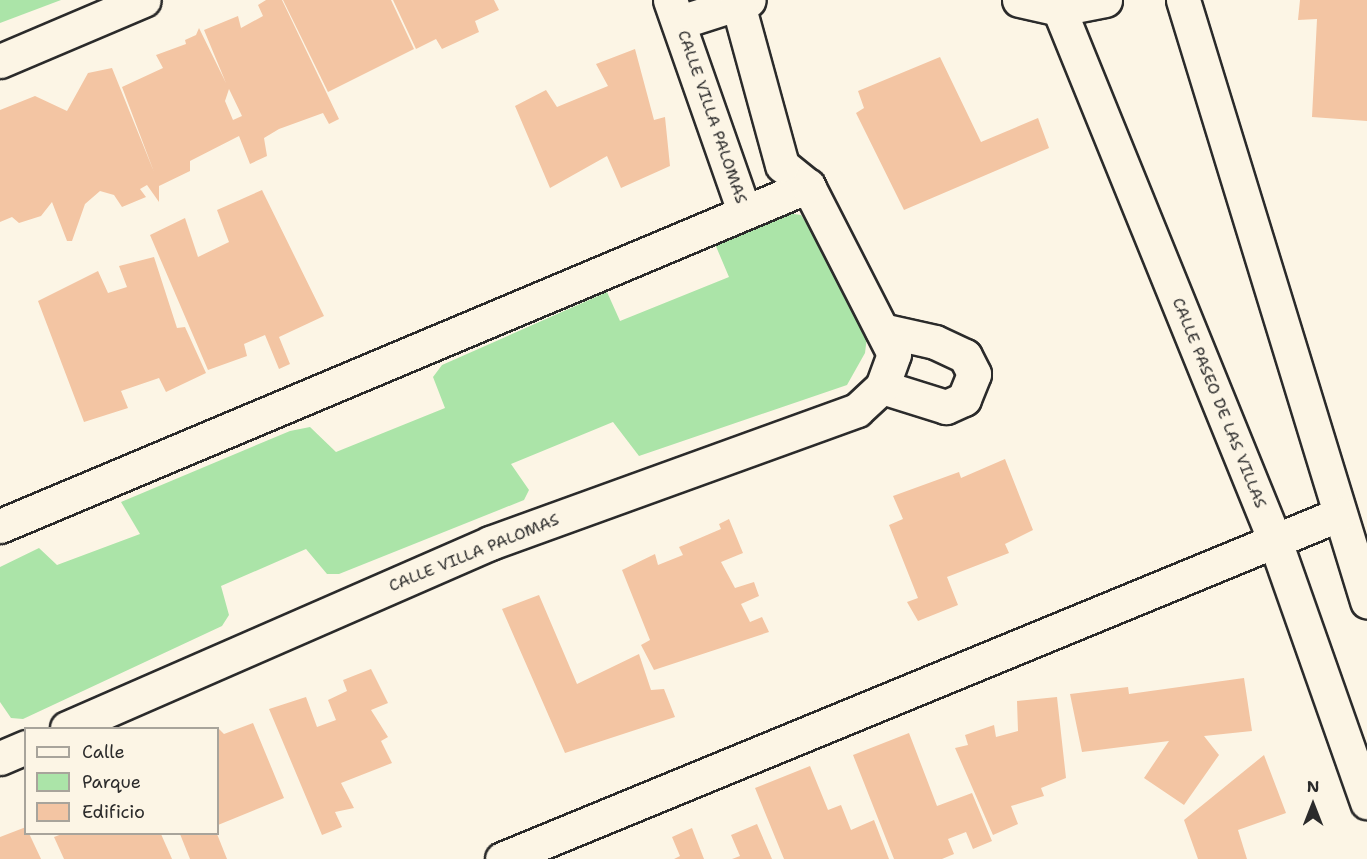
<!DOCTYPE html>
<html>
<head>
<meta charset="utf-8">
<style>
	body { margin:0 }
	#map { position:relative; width:1367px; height:859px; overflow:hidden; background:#fcf5e5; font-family:"Shantell Sans",sans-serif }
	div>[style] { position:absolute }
	.green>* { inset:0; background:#abe4a8 }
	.building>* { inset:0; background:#f3c5a3 }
	.roads { filter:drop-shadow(2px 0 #2b2b2b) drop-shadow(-2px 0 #2b2b2b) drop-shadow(0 2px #2b2b2b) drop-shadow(0 -2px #2b2b2b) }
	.street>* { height:33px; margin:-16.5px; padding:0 16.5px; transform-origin:16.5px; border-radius:16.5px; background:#fcf5e5 }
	span { translate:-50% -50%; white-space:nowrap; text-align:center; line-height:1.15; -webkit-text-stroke:5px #fcf5e5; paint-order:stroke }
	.street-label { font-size:16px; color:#2b2b2b }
	.legend { position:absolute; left:24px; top:727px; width:195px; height:108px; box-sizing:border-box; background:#fcf5e5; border:2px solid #a8a49b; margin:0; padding:8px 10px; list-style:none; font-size:18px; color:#2b2b2b }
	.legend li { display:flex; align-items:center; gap:12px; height:30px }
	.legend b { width:30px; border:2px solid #a8a49b }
	.north { position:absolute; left:1283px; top:775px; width:60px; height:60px; -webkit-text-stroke:4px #fcf5e5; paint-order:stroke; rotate:0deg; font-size:16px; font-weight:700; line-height:24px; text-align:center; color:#2b2b2b }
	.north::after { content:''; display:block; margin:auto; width:21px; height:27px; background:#2b2b2b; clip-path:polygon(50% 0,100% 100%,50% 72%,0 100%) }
</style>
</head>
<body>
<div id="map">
	<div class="green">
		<div style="clip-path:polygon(0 0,61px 0,0 23px)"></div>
		<div style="clip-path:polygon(787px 213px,801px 215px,839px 274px,867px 337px,865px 353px,847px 385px,639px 456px,613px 422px,511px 464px,529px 490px,524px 500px,339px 574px,327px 574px,306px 549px,221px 586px,229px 615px,222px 626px,23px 719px,11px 718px,0 702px,0 567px,39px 548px,57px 565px,140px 534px,121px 502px,290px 431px,310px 427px,336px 452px,445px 408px,433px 377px,442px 365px,607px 292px,620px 321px,729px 277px,715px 244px)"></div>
	</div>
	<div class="building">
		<div style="clip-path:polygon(evenodd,266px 0,282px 0,339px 119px,329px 124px,323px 113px,279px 129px,264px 138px,267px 156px,250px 164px,239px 136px,190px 161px,190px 171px,159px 186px,159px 202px,147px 185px,140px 189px,146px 197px,122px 207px,114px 195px,100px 191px,85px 204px,72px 241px,67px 241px,52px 202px,41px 216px,19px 223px,12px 217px,0 222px,0 110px,35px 96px,67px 111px,88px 73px,112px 68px,154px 172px,122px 87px,163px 68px,156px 55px,186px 44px,185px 40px,196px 35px,199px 28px,226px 83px,204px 30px,238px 16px,241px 28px,263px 16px,258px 5px,266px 0,229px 89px,242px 116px,233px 120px,225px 101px,229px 89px)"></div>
		<div style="clip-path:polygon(283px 0,391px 0,414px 49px,328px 92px)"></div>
		<div style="clip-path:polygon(393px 0,494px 0,499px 10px,475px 21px,479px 32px,442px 49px,436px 39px,416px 49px)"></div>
		<div style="clip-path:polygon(1300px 0,1367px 0,1367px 121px,1312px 117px,1317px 19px,1298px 20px)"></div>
		<div style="clip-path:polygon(635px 49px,654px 120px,665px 117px,670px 166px,621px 188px,607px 156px,550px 188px,515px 106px,546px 90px,557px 107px,608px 86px,596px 64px)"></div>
		<div style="clip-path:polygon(940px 57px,981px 142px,1038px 118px,1049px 148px,904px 210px,856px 113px,864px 108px,858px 91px)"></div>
		<div style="clip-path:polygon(262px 190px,324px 316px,279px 337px,290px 364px,279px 369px,265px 335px,244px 344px,247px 356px,208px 370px,150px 235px,185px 218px,198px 257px,229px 242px,217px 210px)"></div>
		<div style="clip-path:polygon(154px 257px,177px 328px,185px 327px,206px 373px,166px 392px,159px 378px,121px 391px,128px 408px,84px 422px,38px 301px,98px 271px,108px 293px,127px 287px,119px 266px)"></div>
		<div style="clip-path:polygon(1005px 459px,1033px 530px,1005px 544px,1009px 553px,947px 577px,958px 605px,918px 621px,907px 602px,918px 598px,889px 525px,903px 519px,893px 496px,959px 472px,961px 478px)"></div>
		<div style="clip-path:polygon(729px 519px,743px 553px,721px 562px,735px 588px,754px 582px,759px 596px,741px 604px,750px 622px,762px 617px,769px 632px,654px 670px,641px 645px,650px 640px,622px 570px,655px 554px,658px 565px,683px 555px,679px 547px,721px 529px,719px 524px)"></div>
		<div style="clip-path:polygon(539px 595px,577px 684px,639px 654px,651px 690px,664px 689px,675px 717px,565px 753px,502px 609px)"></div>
		<div style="clip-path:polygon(371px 669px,388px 703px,371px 710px,388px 737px,381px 741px,392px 763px,341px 783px,354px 808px,335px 812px,342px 827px,322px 835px,269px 709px,306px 697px,317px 727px,336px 720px,328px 700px,347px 691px,343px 680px)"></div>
		<div style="clip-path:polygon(1244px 678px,1252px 731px,1204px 736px,1219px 755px,1184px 805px,1144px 778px,1169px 741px,1082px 752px,1070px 694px,1128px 687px,1129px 694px)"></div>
		<div style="clip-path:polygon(1057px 697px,1066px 778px,1041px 788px,1044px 796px,1011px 806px,1018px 824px,993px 835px,955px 748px,968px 745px,965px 735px,994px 725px,996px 737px,1018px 731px,1017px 701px)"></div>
		<div style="clip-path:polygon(253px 723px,284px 798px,218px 825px,218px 728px,224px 734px)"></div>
		<div style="clip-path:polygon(909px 733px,937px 806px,972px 793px,992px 841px,973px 849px,966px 832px,948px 839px,954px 854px,942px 859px,894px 859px,853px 755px)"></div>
		<div style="clip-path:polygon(1264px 755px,1286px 813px,1238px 830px,1247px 859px,1198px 859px,1184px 820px)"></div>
		<div style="clip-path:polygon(810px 766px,828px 810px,841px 805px,851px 830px,874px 820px,889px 859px,784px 859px,755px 788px)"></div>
		<div style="clip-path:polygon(757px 824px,772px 859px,732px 859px,740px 856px,731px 835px)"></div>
		<div style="clip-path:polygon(26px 827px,41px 859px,0 859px,0 837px)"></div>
		<div style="clip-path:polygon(692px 828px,704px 859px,674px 859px,680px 856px,672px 837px)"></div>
		<div style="clip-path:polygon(62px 834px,161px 834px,172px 859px,64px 859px,54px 837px)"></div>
		<div style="clip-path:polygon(180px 834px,217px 834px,227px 859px,190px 859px)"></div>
	</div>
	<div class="roads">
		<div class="street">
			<div style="left:670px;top:0;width:224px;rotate:70.7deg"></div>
			<div style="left:1019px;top:0;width:41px;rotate:12.7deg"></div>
			<div style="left:1059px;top:9px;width:47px;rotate:-11.1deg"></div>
			<div style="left:1183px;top:0;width:629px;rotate:72.98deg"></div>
			<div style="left:1059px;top:9px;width:574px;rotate:67.9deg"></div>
			<div style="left:1275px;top:541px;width:277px;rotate:70.6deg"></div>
			<div style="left:680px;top:22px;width:72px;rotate:-17.7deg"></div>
			<div style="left:0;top:61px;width:156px;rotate:-23deg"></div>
			<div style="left:882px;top:330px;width:54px;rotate:12.8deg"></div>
			<div style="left:935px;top:342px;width:33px;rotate:25deg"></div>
			<div style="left:965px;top:356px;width:20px;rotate:63deg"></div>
			<div style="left:974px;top:374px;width:27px;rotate:112deg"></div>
			<div style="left:964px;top:399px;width:20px;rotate:156deg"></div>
			<div style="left:946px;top:407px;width:67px;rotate:-162.6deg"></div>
			<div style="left:0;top:526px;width:877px;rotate:-22.82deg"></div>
			<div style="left:67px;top:728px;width:462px;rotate:-23.6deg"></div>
			<div style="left:490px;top:543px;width:390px;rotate:-19.9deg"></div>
			<div style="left:857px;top:410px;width:34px;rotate:-43deg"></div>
			<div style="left:882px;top:387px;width:35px;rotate:-70deg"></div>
			<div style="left:894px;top:354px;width:189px;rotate:-117.1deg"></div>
			<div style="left:808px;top:186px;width:33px;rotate:-141deg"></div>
			<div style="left:782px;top:165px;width:171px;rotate:-105.3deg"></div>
			<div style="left:0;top:758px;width:28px;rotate:-23deg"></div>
			<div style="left:502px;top:859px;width:906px;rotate:-22.38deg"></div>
		</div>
	</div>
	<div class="street-label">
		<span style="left:712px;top:117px;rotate:71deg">CALLE VILLA PALOMAS</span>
		<span style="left:1219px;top:403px;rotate:68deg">CALLE PASEO DE LAS VILLAS</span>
		<span style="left:474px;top:553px;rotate:-22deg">CALLE VILLA PALOMAS</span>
	</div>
	<ul class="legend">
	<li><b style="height:8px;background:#fcf5e5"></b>Calle</li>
	<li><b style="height:16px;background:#abe4a8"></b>Parque</li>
	<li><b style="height:16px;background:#f3c5a3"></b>Edificio</li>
	</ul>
	<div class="north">N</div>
</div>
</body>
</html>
